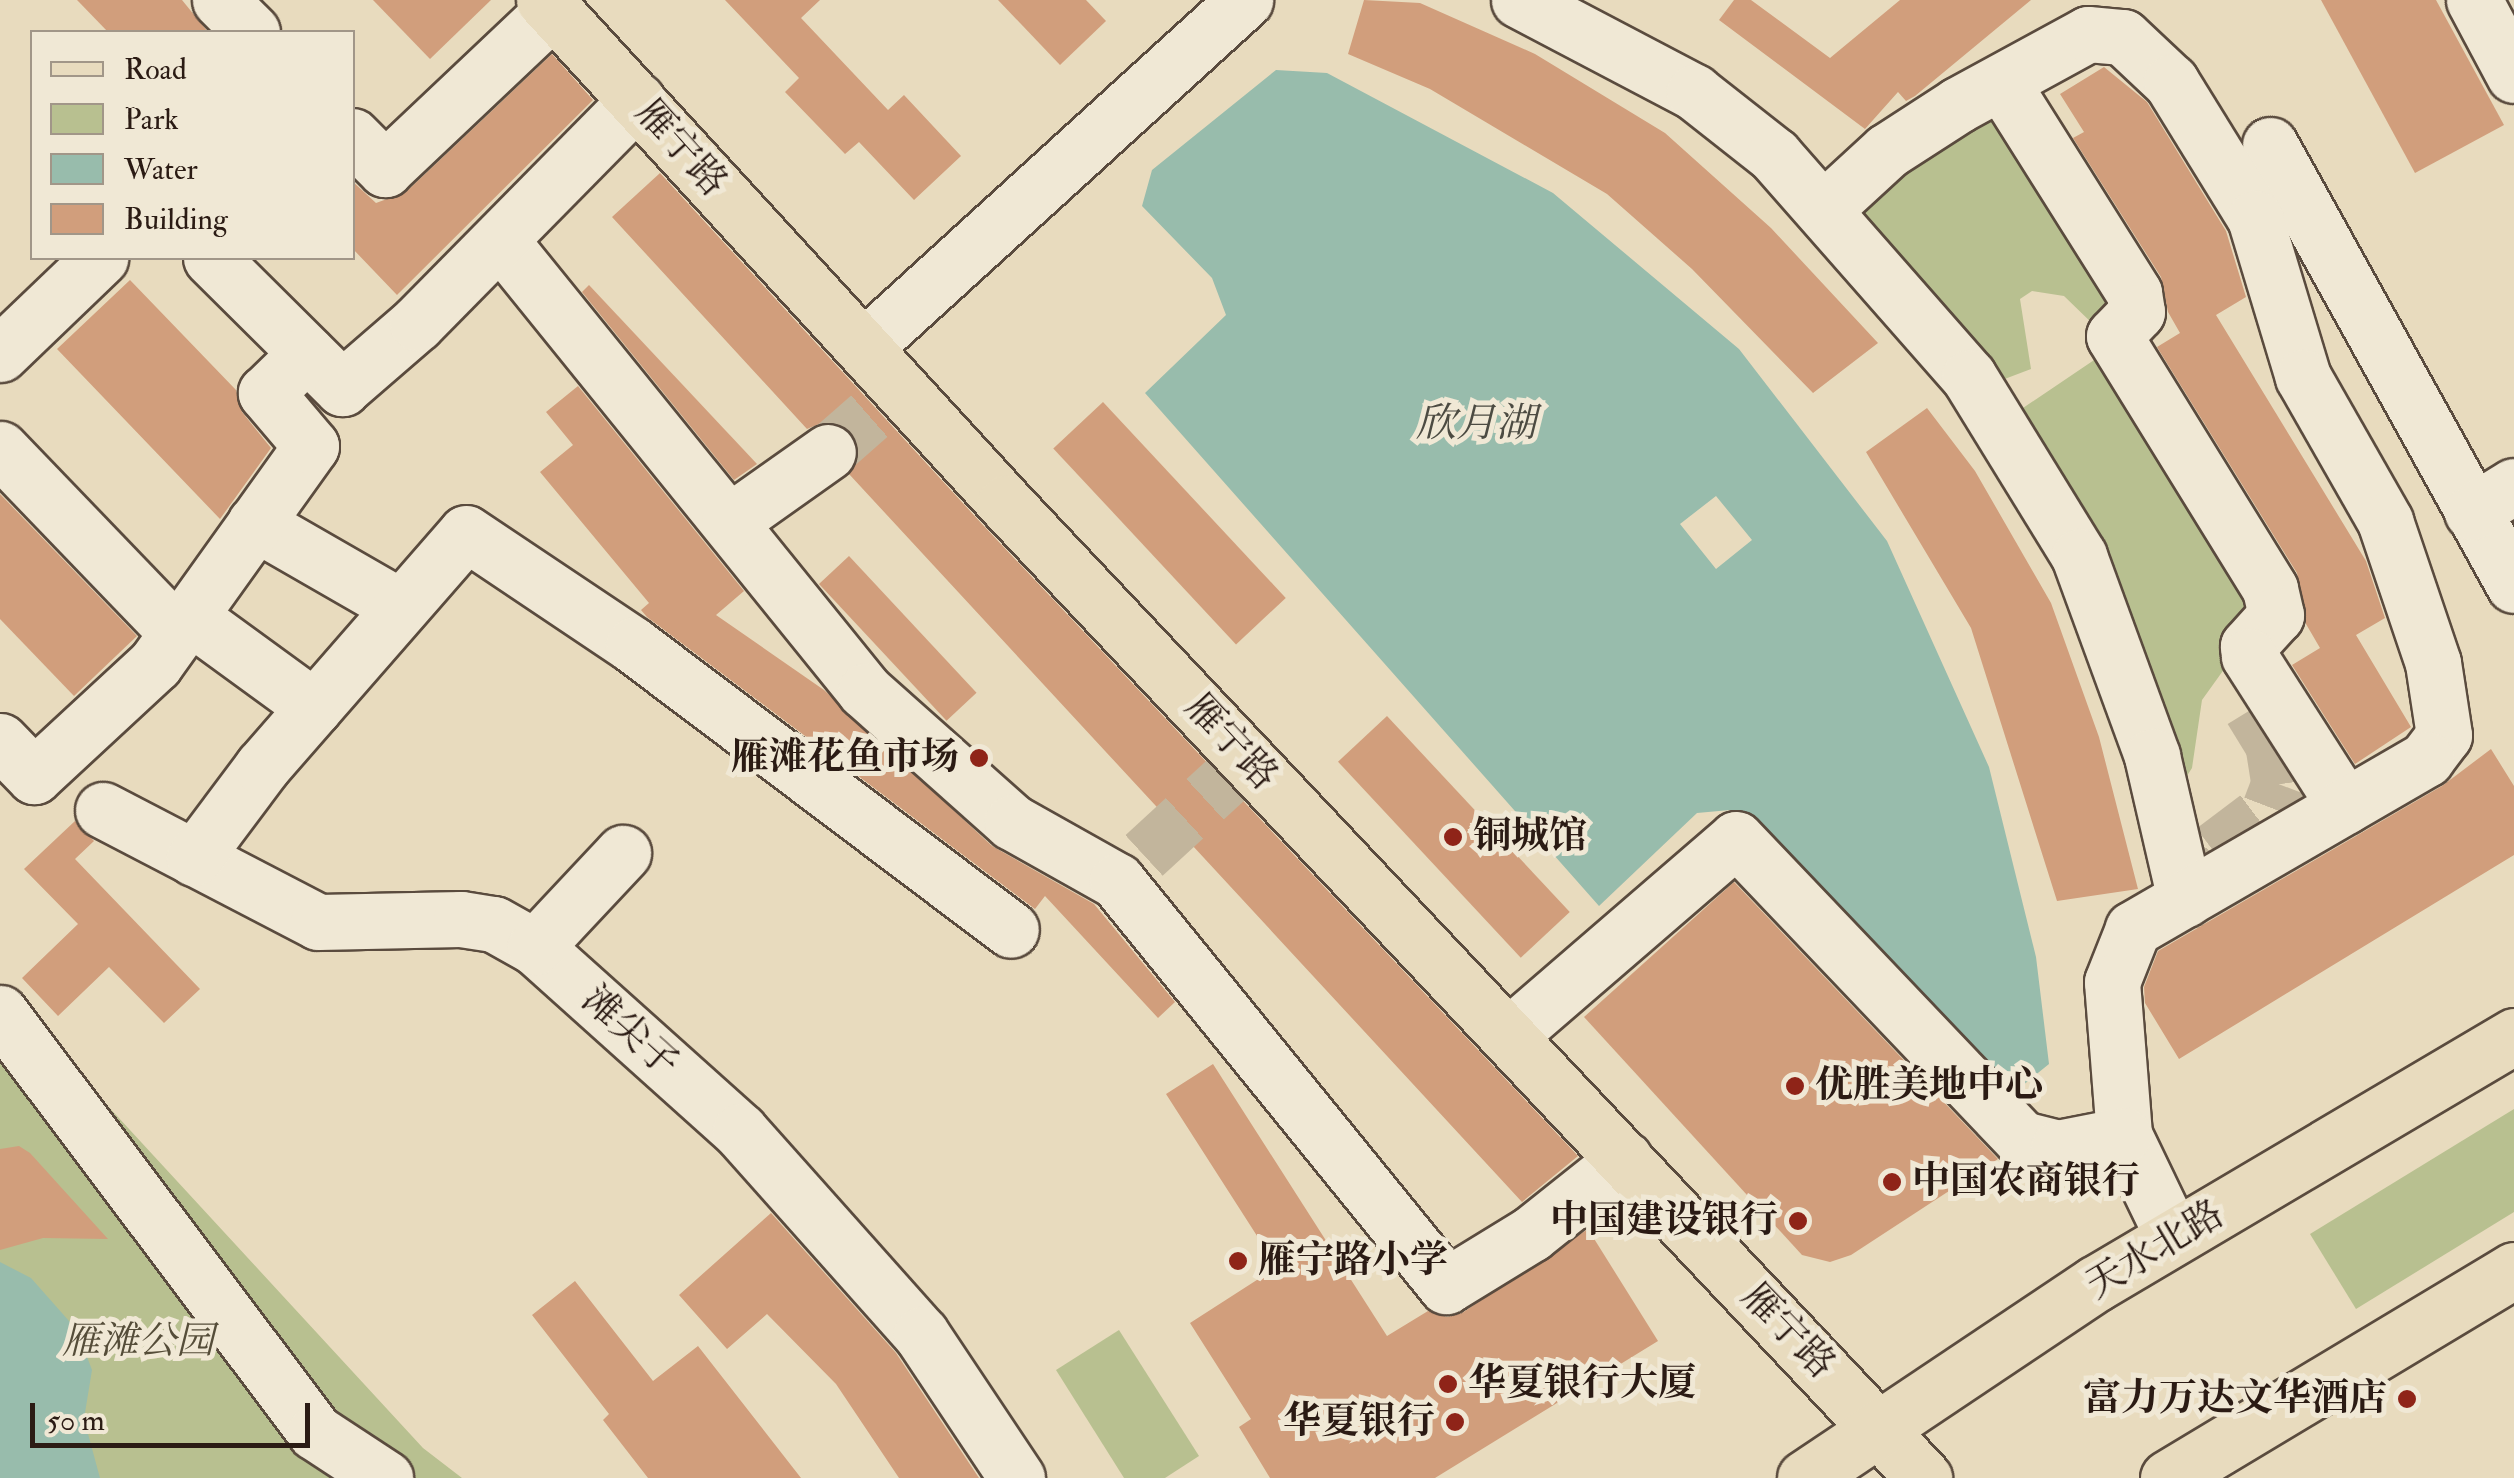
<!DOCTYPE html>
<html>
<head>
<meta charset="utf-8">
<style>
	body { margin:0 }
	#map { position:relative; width:2514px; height:1478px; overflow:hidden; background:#e8dbbe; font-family:"IM FELL Double Pica","Noto Serif SC",serif }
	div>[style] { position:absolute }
	.green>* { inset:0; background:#b8c090 }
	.water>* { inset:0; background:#98bcac }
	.building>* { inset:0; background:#d19e7c; transform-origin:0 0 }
	.minor-tunnel>* { height:55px; margin-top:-27.5px; transform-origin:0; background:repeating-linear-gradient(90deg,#c2b59c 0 55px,transparent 0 83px) }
	.roads { filter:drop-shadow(2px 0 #5a4b3e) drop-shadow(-2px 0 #5a4b3e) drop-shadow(0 2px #5a4b3e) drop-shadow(0 -2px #5a4b3e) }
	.minor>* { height:55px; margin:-27.5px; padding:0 27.5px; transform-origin:27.5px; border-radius:27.5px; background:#f0e8d5 }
	.major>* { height:55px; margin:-27.5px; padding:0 27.5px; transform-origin:27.5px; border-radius:27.5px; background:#e8dbbe }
	.dots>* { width:28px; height:28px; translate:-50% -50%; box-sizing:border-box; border:5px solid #f0e8d5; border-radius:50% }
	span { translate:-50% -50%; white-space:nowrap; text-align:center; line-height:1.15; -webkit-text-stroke:10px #f0e8d5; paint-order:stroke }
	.street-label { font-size:38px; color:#2b1b14 }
	.poi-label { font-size:38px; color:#2b1b14; font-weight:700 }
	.right { translate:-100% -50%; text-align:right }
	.left { translate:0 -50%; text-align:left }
	.park-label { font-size:38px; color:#554d39; font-style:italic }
	.water-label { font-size:40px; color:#4c4b42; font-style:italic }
	.legend { position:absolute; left:30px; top:30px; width:325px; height:230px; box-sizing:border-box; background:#f0e8d5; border:2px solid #a19688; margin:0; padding:12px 18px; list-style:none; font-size:30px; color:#2b1b14 }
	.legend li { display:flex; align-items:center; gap:20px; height:50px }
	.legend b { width:50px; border:2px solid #a19688 }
	.scale { position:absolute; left:30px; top:1403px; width:280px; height:45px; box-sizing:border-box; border:5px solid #2b1b14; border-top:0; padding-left:12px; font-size:30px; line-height:35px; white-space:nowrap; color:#2b1b14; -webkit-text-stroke:8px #f0e8d5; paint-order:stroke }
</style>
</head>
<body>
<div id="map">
	<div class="green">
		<div style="clip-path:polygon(1987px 99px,2122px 297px,2096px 327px,2064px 296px,2032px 291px,2020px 299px,2031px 369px,2002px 380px,1857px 221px,1856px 195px)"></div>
		<div style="clip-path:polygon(2103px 354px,2268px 608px,2202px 700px,2192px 768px,2183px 782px,2020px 410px)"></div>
		<div style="clip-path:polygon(0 989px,423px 1448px,462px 1478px,0 1478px)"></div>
		<div style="clip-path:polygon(2514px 1109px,2514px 1212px,2356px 1309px,2310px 1234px)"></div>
		<div style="clip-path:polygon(1119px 1330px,1199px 1456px,1165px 1478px,1124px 1478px,1056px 1370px)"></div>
	</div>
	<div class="water">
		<div style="clip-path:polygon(evenodd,1276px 70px,1327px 73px,1553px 193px,1739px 349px,1887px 541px,1989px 767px,2036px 957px,2049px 1064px,2001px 1103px,1730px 810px,1697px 813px,1599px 906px,1145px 393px,1226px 315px,1212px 278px,1142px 206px,1152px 170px,1276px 70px,1716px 496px,1752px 540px,1716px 569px,1680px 524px,1716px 496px)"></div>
		<div style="clip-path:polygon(0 1262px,31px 1278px,77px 1330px,92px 1370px,84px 1419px,100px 1478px,0 1478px)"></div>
	</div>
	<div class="building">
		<div style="clip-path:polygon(77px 0,182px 0,208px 32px,108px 32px)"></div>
		<div style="clip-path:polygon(373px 0,491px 0,430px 59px)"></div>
		<div style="clip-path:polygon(725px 0,820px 0,801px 18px,888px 110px,904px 95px,961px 156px,914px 200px,859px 142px,845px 154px,785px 92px,799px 78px)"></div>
		<div style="clip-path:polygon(998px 0,1086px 0,1106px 21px,1060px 65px)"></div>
		<div style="clip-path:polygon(1364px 0,1420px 3px,1535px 54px,1665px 133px,1771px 228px,1878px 343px,1813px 393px,1692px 269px,1607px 194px,1430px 89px,1348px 54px)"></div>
		<div style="clip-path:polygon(1734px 0,1751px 0,1830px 58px,1900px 0,2031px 0,1915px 96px,1906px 101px,1898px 92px,1865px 129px,1719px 20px)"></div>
		<div style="clip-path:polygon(2321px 0,2436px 0,2504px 125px,2415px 173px)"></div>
		<div style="clip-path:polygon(552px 54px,593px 100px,397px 295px,352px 248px,352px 181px,376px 203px,406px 192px)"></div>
		<div style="clip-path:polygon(2104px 67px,2147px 102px,2226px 231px,2246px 297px,2216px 315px,2366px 561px,2385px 618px,2356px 635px,2411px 727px,2355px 764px,2292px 665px,2320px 648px,2306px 624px,2297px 573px,2157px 347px,2180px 333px,2168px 312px,2161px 277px,2073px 138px,2084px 132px,2060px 94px)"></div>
		<div style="clip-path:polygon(660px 173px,982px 524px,1578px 1156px,1522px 1202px,849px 474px,859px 450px,853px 433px,826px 421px,807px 429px,612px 217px)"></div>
		<div style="clip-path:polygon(130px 280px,236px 390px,242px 412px,271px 448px,220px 519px,57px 349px)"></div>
		<div style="clip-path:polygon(589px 285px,757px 464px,734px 480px,582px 292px)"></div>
		<div style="clip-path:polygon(578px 386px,744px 591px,716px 615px,824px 690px,992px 846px,1094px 904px,1175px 1002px,1158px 1018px,1045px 896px,1035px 909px,647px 617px,641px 610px,649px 603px,540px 472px,573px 445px,546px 412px)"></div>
		<div style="left:1103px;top:402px;width:268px;height:68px;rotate:47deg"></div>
		<div style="clip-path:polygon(1927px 408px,1975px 471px,2051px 603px,2099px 737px,2138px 889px,2057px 901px,1971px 628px,1866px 452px)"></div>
		<div style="clip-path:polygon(0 494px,137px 636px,74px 696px,0 619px)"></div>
		<div style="left:849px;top:556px;width:187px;height:41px;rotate:47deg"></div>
		<div style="left:1387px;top:716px;width:268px;height:67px;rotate:47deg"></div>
		<div style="clip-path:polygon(2491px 749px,2514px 786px,2514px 855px,2179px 1059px,2145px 1003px,2144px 987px,2158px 951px,2442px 786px)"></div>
		<div style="clip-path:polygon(75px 821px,94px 841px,75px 859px,200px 989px,164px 1023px,109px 967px,58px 1016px,22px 978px,78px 924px,24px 869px)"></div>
		<div style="clip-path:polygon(1734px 882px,1998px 1159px,1851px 1255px,1830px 1262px,1802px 1255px,1584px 1017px)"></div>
		<div style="clip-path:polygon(1213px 1064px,1387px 1336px,1428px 1311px,1447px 1317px,1462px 1313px,1588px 1229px,1658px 1341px,1435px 1478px,1270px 1478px,1239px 1427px,1251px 1419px,1190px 1323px,1277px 1267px,1166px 1094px)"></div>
		<div style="clip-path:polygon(19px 1146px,30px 1153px,108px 1239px,43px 1238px,0 1250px,0 1149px)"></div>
		<div style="clip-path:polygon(771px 1213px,896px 1353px,979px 1478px,899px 1478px,836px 1384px,767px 1314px,727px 1349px,679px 1295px)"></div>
		<div style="clip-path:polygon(575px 1281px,653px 1381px,698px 1346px,801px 1478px,648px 1478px,603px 1420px,609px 1414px,532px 1315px)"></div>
	</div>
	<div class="minor-tunnel">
		<div style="left:828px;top:452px;width:77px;rotate:-41.3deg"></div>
		<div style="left:1144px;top:855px;width:117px;rotate:-42.6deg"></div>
		<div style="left:2185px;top:899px;width:56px;rotate:-60.3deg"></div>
		<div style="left:2213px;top:850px;width:71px;rotate:-37deg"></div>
		<div style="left:2270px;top:807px;width:25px;rotate:-69deg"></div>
		<div style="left:2279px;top:784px;width:39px;rotate:-99deg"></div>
		<div style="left:2273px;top:745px;width:42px;rotate:-121.4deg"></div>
	</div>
	<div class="roads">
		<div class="minor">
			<div style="left:220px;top:0;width:45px;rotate:45deg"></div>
			<div style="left:1519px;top:0;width:198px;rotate:27.7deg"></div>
			<div style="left:1694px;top:92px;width:102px;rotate:38.2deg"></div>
			<div style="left:1774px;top:155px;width:295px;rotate:48.7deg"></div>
			<div style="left:1969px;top:377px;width:210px;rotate:58.4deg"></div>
			<div style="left:2079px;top:556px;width:213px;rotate:69.9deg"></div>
			<div style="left:2152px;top:756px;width:147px;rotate:77deg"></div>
			<div style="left:2474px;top:0;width:85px;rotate:61.9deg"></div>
			<div style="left:2002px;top:83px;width:248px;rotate:57.8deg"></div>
			<div style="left:2134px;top:293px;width:19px;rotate:81deg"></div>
			<div style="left:2137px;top:312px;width:33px;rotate:134deg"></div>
			<div style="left:2114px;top:336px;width:297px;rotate:58.3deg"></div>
			<div style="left:2270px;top:589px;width:27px;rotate:77deg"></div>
			<div style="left:2276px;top:615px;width:42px;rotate:132.1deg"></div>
			<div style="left:2248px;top:646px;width:10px;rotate:84deg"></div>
			<div style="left:2249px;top:656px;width:178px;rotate:57.4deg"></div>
			<div style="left:352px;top:136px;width:47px;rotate:45deg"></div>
			<div style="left:385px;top:169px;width:231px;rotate:-43.4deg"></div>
			<div style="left:2270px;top:145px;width:503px;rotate:60.99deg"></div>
			<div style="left:1824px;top:209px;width:86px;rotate:-42.6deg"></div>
			<div style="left:1887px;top:151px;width:85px;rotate:-32.9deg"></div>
			<div style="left:1958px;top:105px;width:148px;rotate:-28.6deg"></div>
			<div style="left:2088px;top:34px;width:35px;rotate:5deg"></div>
			<div style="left:2123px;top:37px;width:66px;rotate:43.2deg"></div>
			<div style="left:2171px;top:82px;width:160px;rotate:58.3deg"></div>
			<div style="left:2255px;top:218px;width:166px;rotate:73.2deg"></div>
			<div style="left:2303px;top:377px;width:166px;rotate:60.3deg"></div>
			<div style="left:2385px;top:521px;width:150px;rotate:71.3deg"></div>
			<div style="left:2433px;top:663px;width:73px;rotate:81.3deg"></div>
			<div style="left:2444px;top:735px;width:30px;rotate:127deg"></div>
			<div style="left:2426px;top:759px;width:339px;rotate:149.9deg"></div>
			<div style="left:2133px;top:929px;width:57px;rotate:111.6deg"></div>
			<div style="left:2112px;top:982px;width:153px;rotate:85.5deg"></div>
			<div style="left:2124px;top:1135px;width:113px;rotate:64.3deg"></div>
			<div style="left:500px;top:240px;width:580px;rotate:51.02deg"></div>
			<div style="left:865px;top:691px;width:197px;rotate:41.7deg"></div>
			<div style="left:1012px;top:822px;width:120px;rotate:29.3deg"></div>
			<div style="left:1117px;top:881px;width:522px;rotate:50.91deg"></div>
			<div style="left:1446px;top:1286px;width:100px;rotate:-31.5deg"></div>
			<div style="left:1531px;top:1234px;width:120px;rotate:-38.6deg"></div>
			<div style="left:211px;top:258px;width:185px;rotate:44.8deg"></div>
			<div style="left:342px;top:388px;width:99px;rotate:-40.9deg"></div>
			<div style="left:417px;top:323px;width:313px;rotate:-45.4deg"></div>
			<div style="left:863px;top:348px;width:517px;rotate:-42.33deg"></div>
			<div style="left:0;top:354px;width:139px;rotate:-43.8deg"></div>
			<div style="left:0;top:449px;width:255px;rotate:46.1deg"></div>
			<div style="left:2472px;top:512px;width:49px;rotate:-31.8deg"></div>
			<div style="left:729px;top:522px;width:121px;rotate:-35.3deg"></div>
			<div style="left:255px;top:523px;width:168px;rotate:29.9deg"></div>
			<div style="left:189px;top:616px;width:155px;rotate:36.1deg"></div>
			<div style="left:0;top:741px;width:49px;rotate:45.8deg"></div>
			<div style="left:34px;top:776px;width:165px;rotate:-42.8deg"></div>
			<div style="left:155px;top:664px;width:268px;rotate:-54.4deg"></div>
			<div style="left:311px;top:446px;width:70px;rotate:-130.3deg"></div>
			<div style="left:266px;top:393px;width:57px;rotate:-44.3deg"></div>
			<div style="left:103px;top:810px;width:242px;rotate:27.5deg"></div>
			<div style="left:318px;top:922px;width:143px;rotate:-1.2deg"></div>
			<div style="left:461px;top:919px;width:33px;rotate:9deg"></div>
			<div style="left:494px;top:924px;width:47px;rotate:29.3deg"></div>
			<div style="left:535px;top:947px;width:275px;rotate:41.9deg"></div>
			<div style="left:740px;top:1131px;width:272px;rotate:48.3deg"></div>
			<div style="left:921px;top:1334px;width:173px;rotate:56.3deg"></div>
			<div style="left:194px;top:858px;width:114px;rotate:-53.2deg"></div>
			<div style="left:262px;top:767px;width:310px;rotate:-48.9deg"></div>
			<div style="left:466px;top:533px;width:201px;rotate:33.8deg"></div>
			<div style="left:633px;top:645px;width:473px;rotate:37deg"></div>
			<div style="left:535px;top:947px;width:129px;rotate:-46.9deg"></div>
			<div style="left:0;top:1013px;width:524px;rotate:53.06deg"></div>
			<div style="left:315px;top:1432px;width:84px;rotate:33.3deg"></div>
			<div style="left:1508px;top:1036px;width:301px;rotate:-40.8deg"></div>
			<div style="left:1736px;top:839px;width:414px;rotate:46.4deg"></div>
			<div style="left:2022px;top:1139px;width:37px;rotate:14deg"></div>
			<div style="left:2058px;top:1148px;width:67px;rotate:-11.1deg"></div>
		</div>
		<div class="major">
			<div style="left:544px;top:0;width:682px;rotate:47.49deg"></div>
			<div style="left:1005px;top:503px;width:1340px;rotate:46.69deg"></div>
			<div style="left:1805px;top:1478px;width:349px;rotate:-33.8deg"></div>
			<div style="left:2095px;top:1284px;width:487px;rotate:-30.6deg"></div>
			<div style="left:2168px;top:1478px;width:404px;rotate:-31deg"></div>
		</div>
	</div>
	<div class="dots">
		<div style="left:979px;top:758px;background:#8f2418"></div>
		<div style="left:1453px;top:837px;background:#8f2418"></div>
		<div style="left:1795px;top:1086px;background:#8f2418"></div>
		<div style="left:1892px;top:1182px;background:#8f2418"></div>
		<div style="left:1798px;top:1221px;background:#8f2418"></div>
		<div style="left:1238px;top:1261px;background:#8f2418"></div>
		<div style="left:1448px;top:1384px;background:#8f2418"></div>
		<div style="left:2407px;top:1399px;background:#8f2418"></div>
		<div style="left:1455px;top:1422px;background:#8f2418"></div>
	</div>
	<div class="street-label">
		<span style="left:681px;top:148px;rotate:48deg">雁宁路</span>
		<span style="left:1231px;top:742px;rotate:47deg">雁宁路</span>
		<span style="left:630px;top:1032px;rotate:42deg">滩尖子</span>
		<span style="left:2155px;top:1250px;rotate:-31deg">天水北路</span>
		<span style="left:1788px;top:1331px;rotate:46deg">雁宁路</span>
	</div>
	<div class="poi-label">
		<span class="right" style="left:959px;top:758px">雁滩花鱼市场</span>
		<span class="left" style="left:1473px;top:837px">铜城馆</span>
		<span class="left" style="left:1815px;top:1086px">优胜美地中心</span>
		<span class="left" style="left:1912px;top:1182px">中国农商银行</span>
		<span class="right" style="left:1778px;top:1221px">中国建设银行</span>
		<span class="left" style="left:1258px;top:1261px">雁宁路小学</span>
		<span class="left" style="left:1468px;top:1384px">华夏银行大厦</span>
		<span class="right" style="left:2387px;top:1399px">富力万达文华酒店</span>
		<span class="right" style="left:1435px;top:1422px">华夏银行</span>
	</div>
	<div class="park-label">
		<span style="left:138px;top:1342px">雁滩公园</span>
	</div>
	<div class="water-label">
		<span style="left:1476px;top:424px">欣月湖</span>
	</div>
	<ul class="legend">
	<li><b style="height:12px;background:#e8dbbe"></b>Road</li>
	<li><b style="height:28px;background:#b8c090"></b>Park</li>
	<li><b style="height:28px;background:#98bcac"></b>Water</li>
	<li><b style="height:28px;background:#d19e7c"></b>Building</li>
	</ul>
	<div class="scale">50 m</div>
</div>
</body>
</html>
